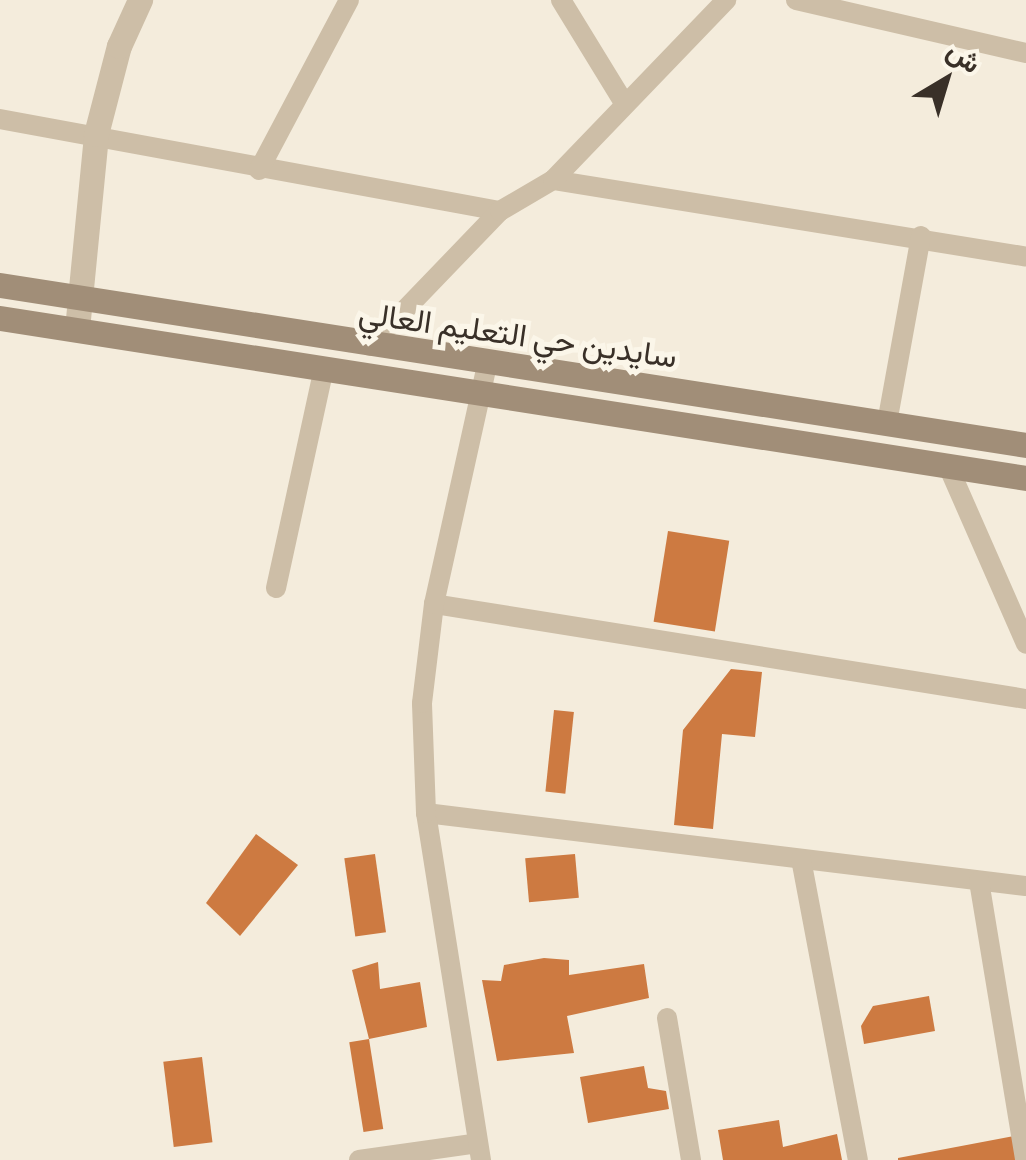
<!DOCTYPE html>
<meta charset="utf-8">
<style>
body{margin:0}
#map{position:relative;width:1026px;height:1160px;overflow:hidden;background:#f4ecdc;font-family:Ubuntu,Vazirmatn,sans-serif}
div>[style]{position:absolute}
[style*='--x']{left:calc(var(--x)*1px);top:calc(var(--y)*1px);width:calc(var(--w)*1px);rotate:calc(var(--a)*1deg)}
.building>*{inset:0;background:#cd7a41;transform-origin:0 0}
.minor>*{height:20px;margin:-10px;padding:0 10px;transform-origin:10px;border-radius:10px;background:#cdbea7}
.tertiary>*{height:25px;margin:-12.5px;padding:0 12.5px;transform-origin:12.5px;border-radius:12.5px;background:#cdbea7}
.secondary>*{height:25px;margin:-12.5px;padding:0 12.5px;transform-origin:12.5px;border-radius:12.5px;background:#a18e78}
span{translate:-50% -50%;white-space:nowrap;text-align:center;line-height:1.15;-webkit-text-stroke:10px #fbf6e9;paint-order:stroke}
.street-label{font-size:32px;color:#393028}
.north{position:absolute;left:896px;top:30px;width:100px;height:100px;-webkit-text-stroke:8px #fbf6e9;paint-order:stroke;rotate:38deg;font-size:28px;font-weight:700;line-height:40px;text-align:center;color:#393028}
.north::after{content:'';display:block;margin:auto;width:35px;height:45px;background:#393028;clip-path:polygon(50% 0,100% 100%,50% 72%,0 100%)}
</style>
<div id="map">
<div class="building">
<i style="left:668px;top:531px;width:62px;height:92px;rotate:9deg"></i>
<i style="clip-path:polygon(731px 669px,762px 672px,755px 737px,722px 734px,713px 829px,674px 825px,683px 730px)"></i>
<i style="left:554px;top:710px;width:20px;height:82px;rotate:6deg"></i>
<i style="clip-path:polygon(256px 834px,298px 865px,240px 936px,206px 903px)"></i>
<i style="left:375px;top:854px;width:79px;height:31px;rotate:82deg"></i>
<i style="left:575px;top:854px;width:44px;height:50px;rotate:85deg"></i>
<i style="clip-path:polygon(544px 958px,569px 960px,569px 975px,644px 964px,649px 998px,567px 1016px,574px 1053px,497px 1061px,482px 980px,501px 981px,504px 965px)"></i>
<i style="clip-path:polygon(378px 962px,380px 989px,420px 982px,427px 1027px,369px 1039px,352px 970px)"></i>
<i style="clip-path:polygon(929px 996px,935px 1031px,864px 1044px,861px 1026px,873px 1006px)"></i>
<i style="left:369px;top:1039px;width:91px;height:20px;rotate:81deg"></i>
<i style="left:202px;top:1057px;width:86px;height:39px;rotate:83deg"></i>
<i style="clip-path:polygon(644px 1066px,648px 1088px,666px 1091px,669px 1109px,588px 1123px,580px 1077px)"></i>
<i style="clip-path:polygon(779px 1120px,783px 1147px,837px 1134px,842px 1160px,723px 1160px,718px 1130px)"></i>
<i style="clip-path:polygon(1019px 1135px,1023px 1160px,898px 1160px,898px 1158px)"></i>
</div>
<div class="minor">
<i style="--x:561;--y:0;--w:119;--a:58.5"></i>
<i style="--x:796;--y:0;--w:236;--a:13"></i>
<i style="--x:0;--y:119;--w:508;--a:10.43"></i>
<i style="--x:259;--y:170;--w:192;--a:-62.1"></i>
<i style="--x:553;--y:180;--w:479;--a:9.2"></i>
<i style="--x:370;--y:346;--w:187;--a:-46.1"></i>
<i style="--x:500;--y:211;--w:61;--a:-30.3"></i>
<i style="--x:553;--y:180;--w:250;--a:-46.1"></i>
<i style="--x:887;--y:423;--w:190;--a:-79.7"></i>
<i style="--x:948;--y:466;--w:194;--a:66.3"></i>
<i style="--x:276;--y:588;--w:226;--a:-77.7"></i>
<i style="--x:434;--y:604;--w:600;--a:9.12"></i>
<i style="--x:426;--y:813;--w:604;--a:6.94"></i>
<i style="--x:801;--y:859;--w:306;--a:79.3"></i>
<i style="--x:979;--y:881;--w:283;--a:80.6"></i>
<i style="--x:667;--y:1018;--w:144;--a:80.4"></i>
<i style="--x:359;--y:1160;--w:120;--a:-8.1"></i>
<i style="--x:481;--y:1160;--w:351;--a:-99"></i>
<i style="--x:426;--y:813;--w:110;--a:-92.1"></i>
<i style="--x:422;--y:703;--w:100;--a:-83.1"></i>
<i style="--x:434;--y:604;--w:250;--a:-77.5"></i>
</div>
<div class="tertiary">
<i style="--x:77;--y:329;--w:196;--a:-84.4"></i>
<i style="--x:96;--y:134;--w:91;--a:-75.4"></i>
<i style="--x:119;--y:46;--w:51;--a:-65.5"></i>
</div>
<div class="secondary">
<i style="--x:0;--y:285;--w:1038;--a:8.86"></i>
<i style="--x:0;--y:318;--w:1038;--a:8.86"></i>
</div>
<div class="street-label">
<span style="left:518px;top:334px;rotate:8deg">سايدين حي التعليم العالي</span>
</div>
<div class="north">ش</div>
</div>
